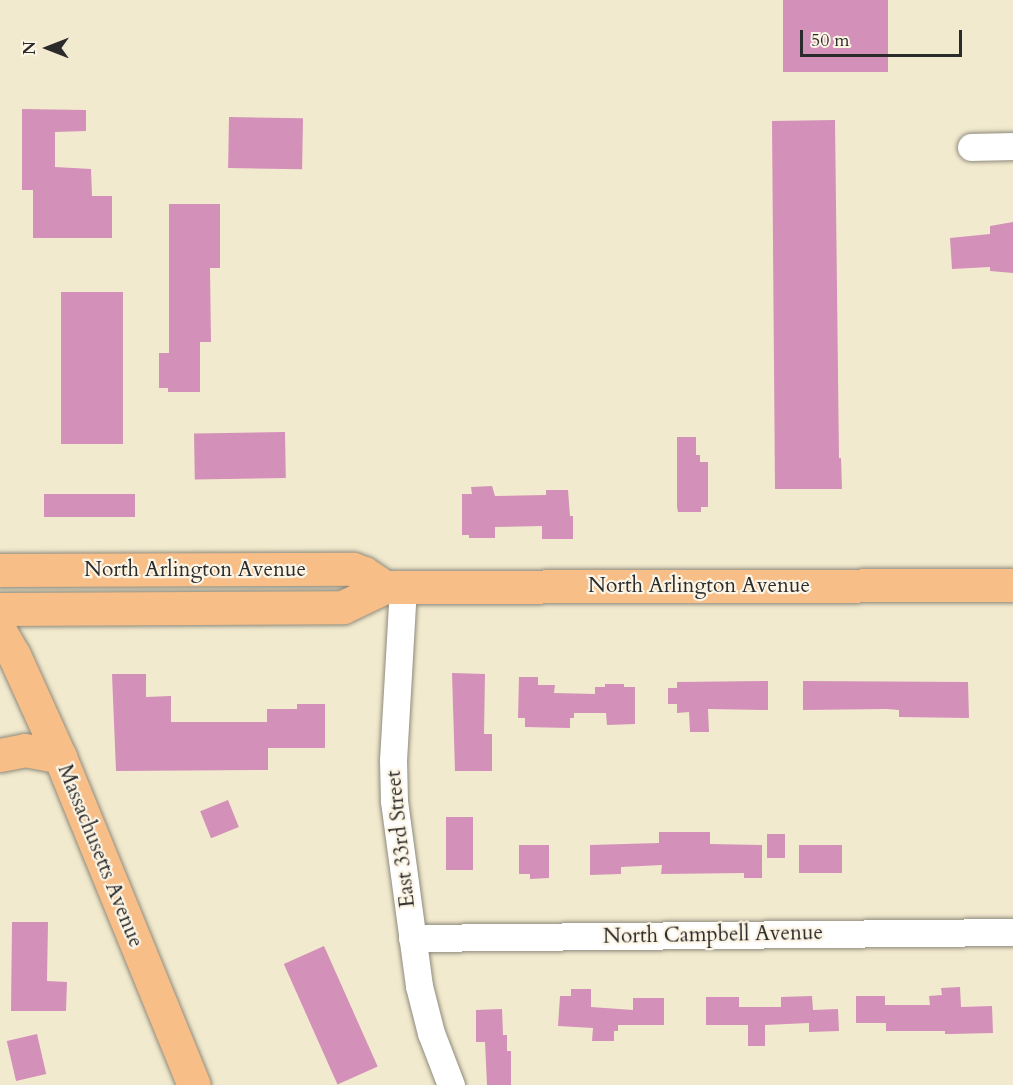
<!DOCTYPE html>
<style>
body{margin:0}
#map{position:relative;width:1013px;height:1085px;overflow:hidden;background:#f2eace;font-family:Cardo,serif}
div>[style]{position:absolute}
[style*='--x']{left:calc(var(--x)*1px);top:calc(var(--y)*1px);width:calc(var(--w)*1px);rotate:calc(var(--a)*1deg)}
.building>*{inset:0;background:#d390b8;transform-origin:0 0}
.roads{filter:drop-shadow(0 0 2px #8e8a7c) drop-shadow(0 0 2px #8e8a7c)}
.minor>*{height:27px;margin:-13.5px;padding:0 13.5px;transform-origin:13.5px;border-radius:13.5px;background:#fff}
.major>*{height:33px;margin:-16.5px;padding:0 16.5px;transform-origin:16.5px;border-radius:16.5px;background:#f7be88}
span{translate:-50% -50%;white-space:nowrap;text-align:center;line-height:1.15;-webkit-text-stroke:4.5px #fcf5e5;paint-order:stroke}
.street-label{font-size:21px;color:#2b2b2b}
.north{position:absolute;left:18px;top:18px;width:60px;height:60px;-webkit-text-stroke:4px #fcf5e5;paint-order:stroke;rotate:270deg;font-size:16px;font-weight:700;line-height:24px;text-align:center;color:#2b2b2b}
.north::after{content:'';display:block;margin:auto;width:21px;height:27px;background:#2b2b2b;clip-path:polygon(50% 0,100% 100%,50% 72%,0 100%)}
.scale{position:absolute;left:800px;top:30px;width:162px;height:27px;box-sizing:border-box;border:3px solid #2b2b2b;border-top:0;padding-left:8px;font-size:18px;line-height:21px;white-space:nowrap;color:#2b2b2b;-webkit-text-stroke:4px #fcf5e5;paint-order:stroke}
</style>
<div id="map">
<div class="building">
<i style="left:783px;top:0;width:105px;height:72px"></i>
<i style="clip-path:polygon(22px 109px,86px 110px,86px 131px,55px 132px,55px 167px,91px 169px,92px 196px,112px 196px,112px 238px,33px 238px,33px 190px,22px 190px)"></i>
<i style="left:229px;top:117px;width:74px;height:51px;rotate:1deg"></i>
<i style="clip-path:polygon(835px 120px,839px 458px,841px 458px,842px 489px,775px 489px,772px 121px)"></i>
<i style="clip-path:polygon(169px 204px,220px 204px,220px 268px,210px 268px,211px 342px,200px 342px,200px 392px,168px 392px,168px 388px,159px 388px,159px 353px,169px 353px)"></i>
<i style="clip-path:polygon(1013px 222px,1013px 273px,990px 271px,990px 267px,952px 269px,950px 238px,990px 234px,990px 226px)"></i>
<i style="left:61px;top:292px;width:62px;height:152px"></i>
<i style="left:285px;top:432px;width:46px;height:91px;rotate:89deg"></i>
<i style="clip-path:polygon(677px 437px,696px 437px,696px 455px,700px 455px,700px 462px,708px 462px,708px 507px,701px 507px,701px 512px,678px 512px,677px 507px)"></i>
<i style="clip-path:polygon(492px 486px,495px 496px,546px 495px,546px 490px,568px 490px,570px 516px,573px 516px,573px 539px,542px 539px,542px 526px,495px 527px,495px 538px,469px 538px,469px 535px,462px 535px,462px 494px,472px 494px,471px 487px)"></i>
<i style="left:44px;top:494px;width:91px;height:23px"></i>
<i style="clip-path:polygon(452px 673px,485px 674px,484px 734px,492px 734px,492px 771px,455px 771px)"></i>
<i style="clip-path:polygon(112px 674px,146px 674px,146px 697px,171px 696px,171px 722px,267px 722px,267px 709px,297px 709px,297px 704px,325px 704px,325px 748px,268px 748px,268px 770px,116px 771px)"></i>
<i style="clip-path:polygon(519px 677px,538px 677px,538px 685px,555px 685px,554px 693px,595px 694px,595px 687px,605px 687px,605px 684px,624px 684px,624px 687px,635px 687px,635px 724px,607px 725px,606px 713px,574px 713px,574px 718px,570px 718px,570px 728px,525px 727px,525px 718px,518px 718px)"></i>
<i style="clip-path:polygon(768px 681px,768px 710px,708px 709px,709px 732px,690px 732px,689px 712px,677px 713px,677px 704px,668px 704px,668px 688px,677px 688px,677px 682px)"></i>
<i style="clip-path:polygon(803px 681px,968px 682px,969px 718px,899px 717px,899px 710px,887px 709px,803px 710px)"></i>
<i style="left:228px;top:800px;width:29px;height:30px;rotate:68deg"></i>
<i style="left:446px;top:817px;width:27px;height:53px"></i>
<i style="clip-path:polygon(659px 832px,710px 832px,710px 844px,762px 845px,762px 878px,744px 878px,744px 873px,661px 874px,662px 865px,621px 867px,621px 874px,590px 875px,590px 845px,659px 843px)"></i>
<i style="left:767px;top:834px;width:18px;height:24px"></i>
<i style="clip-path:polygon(519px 845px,549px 845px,549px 878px,530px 879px,530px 874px,519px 874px)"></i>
<i style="left:799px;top:845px;width:43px;height:28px"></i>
<i style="clip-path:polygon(12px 922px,48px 922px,47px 981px,67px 982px,66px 1011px,11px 1011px)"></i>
<i style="left:324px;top:946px;width:132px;height:44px;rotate:66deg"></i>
<i style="clip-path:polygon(960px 987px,961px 1007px,992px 1006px,993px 1033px,951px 1034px,945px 1034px,945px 1031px,886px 1031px,886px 1023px,856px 1023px,856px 996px,885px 996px,885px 1005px,930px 1005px,929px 996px,942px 995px,941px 988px)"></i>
<i style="clip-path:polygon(571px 989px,591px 989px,591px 1007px,633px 1010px,633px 998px,664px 998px,664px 1025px,618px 1025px,618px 1031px,614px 1031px,614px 1041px,592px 1041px,593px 1028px,558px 1026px,560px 996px,571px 996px)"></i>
<i style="clip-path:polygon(812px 996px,813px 1010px,838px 1009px,839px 1031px,809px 1032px,809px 1023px,765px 1025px,765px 1046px,748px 1046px,748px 1025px,706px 1025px,706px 997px,739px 997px,739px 1007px,781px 1007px,781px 997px)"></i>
<i style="clip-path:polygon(502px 1009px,503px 1035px,507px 1035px,507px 1051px,511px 1051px,511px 1085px,487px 1085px,485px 1042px,476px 1042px,476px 1010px)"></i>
<i style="left:37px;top:1034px;width:41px;height:31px;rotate:77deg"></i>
</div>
<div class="roads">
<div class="minor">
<i style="--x:971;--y:147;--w:42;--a:-1.4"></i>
<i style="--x:403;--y:587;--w:173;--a:93.3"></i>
<i style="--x:393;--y:760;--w:41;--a:88.6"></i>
<i style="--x:394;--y:801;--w:187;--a:82.3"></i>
<i style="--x:419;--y:986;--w:49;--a:75.7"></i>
<i style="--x:431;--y:1033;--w:56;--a:69"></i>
<i style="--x:412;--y:938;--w:601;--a:-0.57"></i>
</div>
<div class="major">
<i style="--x:0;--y:570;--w:353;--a:-0.2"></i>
<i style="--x:353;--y:569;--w:12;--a:20"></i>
<i style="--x:364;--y:573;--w:25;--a:34"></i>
<i style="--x:0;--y:609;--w:343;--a:-0.3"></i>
<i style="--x:343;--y:607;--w:47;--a:-25.5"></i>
<i style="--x:385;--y:587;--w:628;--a:-0.18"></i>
<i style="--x:0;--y:631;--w:28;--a:60"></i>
<i style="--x:14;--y:655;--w:112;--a:65.7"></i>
<i style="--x:60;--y:757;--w:354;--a:67.8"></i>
<i style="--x:0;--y:755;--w:25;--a:-11"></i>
<i style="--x:25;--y:750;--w:36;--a:11"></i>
</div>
</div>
<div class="street-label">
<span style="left:195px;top:570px">North Arlington Avenue</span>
<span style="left:699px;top:586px">North Arlington Avenue</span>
<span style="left:401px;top:839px;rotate:-96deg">East 33rd Street</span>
<span style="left:100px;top:856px;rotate:68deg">Massachusetts Avenue</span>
<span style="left:713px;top:935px;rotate:-1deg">North Campbell Avenue</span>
</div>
<div class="north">N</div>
<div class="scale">50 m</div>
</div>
